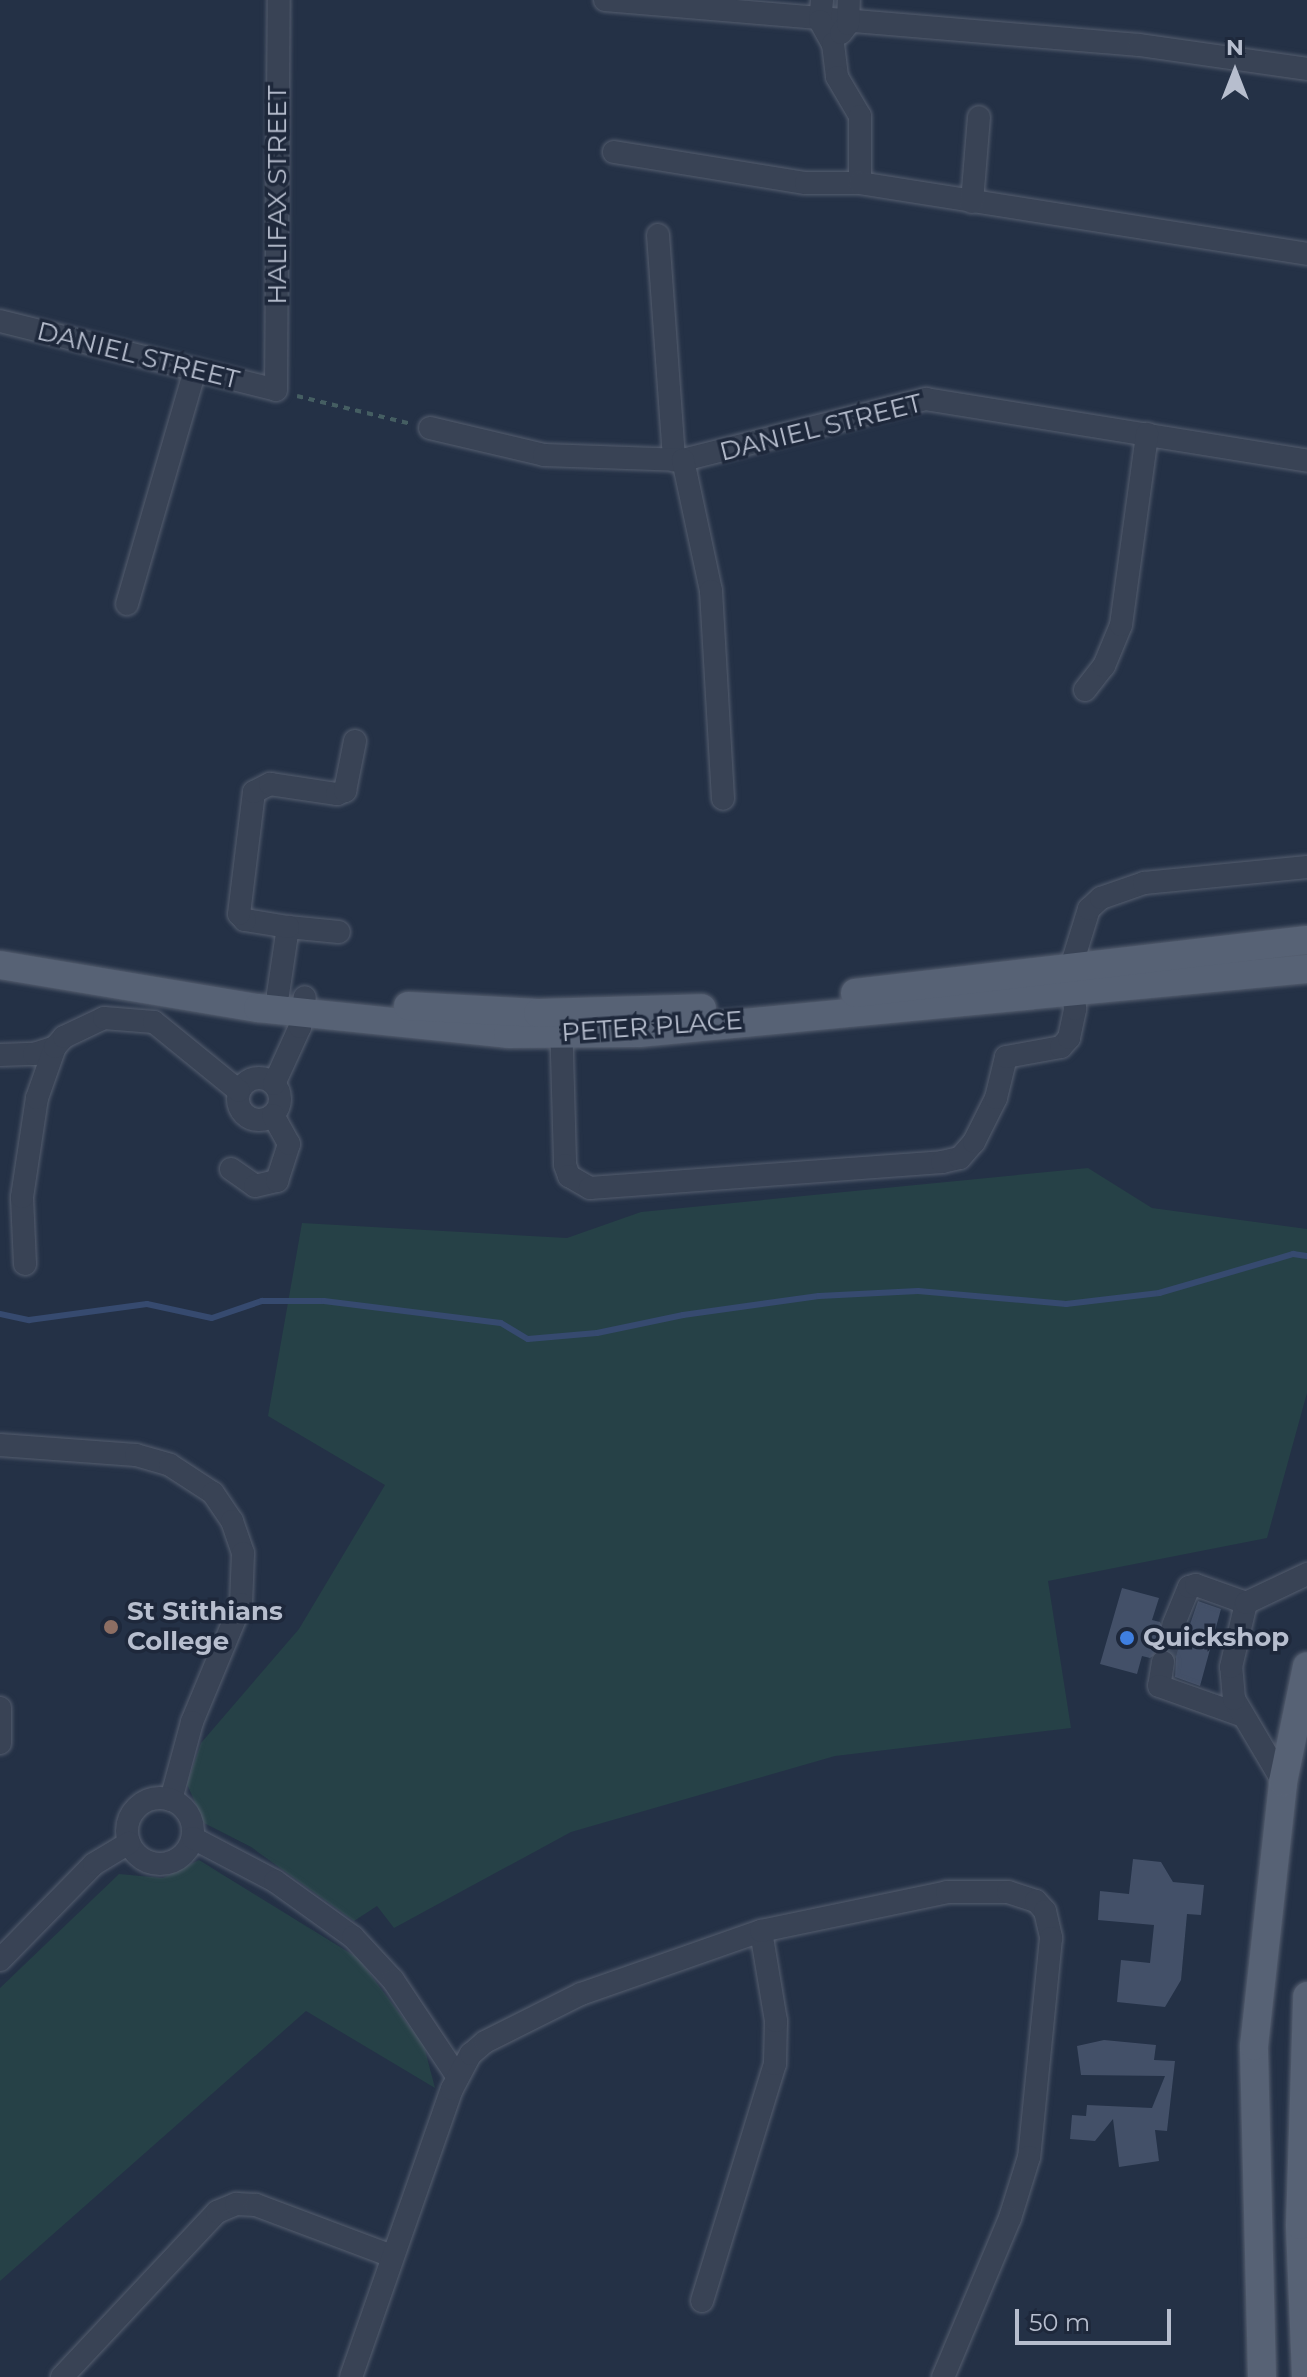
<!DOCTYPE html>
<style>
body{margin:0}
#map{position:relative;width:1307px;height:2377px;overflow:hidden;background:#243146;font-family:Montserrat,sans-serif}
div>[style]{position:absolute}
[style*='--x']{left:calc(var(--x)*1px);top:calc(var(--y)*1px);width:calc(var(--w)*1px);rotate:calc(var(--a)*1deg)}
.green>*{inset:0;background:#264147}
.stream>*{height:6px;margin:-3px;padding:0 3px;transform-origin:3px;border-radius:3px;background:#364a6f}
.building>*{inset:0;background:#435068}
.minor-tunnel>*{height:22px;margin-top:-11px;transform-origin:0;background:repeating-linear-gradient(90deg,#3a465a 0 22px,transparent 0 33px)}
.path>*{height:4px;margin-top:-2px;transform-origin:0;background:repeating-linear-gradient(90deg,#455e62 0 6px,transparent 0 12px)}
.roads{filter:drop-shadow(0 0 2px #555e6f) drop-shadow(0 0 2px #555e6f)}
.minor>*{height:22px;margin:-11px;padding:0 11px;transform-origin:11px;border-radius:11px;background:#394355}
.minor>.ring{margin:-11px;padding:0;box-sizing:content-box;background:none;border:22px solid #394355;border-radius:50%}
.major>*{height:28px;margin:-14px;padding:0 14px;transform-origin:14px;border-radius:14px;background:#576275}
.dots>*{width:22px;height:22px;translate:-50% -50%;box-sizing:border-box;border:4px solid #1e283b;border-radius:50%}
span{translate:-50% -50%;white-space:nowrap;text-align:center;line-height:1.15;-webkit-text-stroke:7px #1e283b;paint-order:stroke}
.street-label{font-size:26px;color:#b7bece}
.poi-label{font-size:26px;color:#b7bece;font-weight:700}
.left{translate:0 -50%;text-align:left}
.north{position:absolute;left:1195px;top:32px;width:80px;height:80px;-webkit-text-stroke:6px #1e283b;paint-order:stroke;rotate:0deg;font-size:22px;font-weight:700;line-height:32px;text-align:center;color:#b7bece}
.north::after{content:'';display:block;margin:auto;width:28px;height:36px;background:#b7bece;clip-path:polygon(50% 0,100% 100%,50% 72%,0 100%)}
.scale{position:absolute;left:1015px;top:2309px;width:156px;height:36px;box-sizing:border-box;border:4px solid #b7bece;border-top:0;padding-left:10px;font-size:24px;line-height:28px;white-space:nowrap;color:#b7bece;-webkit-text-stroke:6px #1e283b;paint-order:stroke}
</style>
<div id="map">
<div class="green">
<i style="clip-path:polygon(1088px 1168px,1152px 1208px,1307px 1229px,1307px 1393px,1267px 1538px,1048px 1581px,1071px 1728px,835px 1756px,571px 1832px,394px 1928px,377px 1906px,354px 1921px,251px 1847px,204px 1823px,187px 1784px,201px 1743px,299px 1629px,385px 1485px,268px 1416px,302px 1223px,567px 1238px,641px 1212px)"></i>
<i style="clip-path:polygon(199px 1860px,358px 1958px,424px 2046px,435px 2088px,306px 2011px,0 2281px,0 1988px,119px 1874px,163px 1878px)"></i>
</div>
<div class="stream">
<i style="--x:0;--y:1314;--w:30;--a:12"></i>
<i style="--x:29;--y:1320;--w:119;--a:-7.7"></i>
<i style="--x:147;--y:1304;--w:66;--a:12.2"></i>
<i style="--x:212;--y:1318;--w:53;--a:-18.8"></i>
<i style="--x:262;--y:1301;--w:62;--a:0"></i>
<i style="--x:324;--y:1301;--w:178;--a:7.1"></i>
<i style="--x:501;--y:1323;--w:31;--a:31"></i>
<i style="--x:528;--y:1339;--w:69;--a:-5"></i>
<i style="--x:597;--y:1333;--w:88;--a:-11.8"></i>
<i style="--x:683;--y:1315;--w:137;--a:-8"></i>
<i style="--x:819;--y:1296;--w:99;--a:-2.9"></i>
<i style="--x:918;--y:1291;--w:149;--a:5"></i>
<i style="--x:1066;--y:1304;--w:94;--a:-6.7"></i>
<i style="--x:1159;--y:1293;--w:140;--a:-16.2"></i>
<i style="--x:1293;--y:1254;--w:14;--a:8"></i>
</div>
<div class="building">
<i style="clip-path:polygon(1122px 1588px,1159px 1598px,1152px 1620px,1160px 1622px,1168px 1639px,1188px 1630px,1198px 1601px,1221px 1609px,1200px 1686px,1175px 1677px,1176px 1658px,1166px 1648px,1150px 1658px,1142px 1656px,1137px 1674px,1100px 1664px)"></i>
<i style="clip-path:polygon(1133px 1859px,1161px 1862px,1173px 1882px,1204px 1885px,1201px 1915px,1187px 1914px,1181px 1980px,1165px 2007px,1117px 2002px,1121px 1960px,1150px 1963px,1154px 1925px,1098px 1920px,1100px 1891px,1129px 1894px)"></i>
<i style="clip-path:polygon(1104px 2040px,1156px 2045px,1154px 2060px,1175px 2061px,1167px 2131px,1155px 2130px,1159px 2161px,1119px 2167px,1113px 2119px,1095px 2141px,1070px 2139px,1072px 2115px,1086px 2116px,1087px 2105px,1152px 2108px,1165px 2076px,1081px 2075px,1077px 2046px)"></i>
</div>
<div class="minor-tunnel">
<i style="--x:1163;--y:1662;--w:37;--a:-74"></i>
</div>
<div class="path">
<i style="--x:297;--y:396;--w:118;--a:13.7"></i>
</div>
<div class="roads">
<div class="minor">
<i style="--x:605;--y:0;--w:536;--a:4.82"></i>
<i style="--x:1139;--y:45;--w:170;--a:8.1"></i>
<i style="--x:822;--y:0;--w:21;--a:95"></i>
<i style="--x:820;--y:21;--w:26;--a:61"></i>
<i style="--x:833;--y:44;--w:33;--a:83"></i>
<i style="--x:837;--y:77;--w:45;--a:59.5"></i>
<i style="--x:860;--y:116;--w:67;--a:90"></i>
<i style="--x:841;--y:33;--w:11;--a:-52"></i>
<i style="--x:848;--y:24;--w:24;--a:-88"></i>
<i style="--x:614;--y:152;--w:194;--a:9.2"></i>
<i style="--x:806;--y:183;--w:54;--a:0"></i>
<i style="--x:860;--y:183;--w:453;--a:9"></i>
<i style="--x:972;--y:202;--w:85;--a:-85.3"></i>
<i style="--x:658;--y:235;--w:226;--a:85.9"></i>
<i style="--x:0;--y:321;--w:284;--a:14"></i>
<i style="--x:276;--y:390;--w:390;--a:-89.6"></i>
<i style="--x:430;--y:428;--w:117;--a:13.3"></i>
<i style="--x:544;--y:455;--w:139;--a:2.1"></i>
<i style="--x:683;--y:460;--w:251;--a:-14.1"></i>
<i style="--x:926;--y:399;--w:386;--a:9.2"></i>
<i style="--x:683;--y:460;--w:134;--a:77.9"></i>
<i style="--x:711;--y:591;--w:208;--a:86.7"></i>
<i style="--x:127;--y:604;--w:244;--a:-73.8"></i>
<i style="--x:1085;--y:690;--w:31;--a:-52"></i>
<i style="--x:1104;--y:666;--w:44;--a:-67.5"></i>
<i style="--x:1121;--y:625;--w:193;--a:-82.2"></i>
<i style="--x:288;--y:927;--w:51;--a:5.6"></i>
<i style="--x:278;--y:994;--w:68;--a:-81.5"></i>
<i style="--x:288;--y:927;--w:44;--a:-170.8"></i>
<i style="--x:245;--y:920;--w:8;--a:-135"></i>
<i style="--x:239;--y:914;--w:123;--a:-83"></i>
<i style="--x:254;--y:792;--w:18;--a:-27"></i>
<i style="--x:270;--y:784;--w:68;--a:8.5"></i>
<i style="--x:337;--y:794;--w:9;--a:-21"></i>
<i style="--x:345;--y:791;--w:51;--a:-78.7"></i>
<i style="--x:561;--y:1018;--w:147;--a:88.4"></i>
<i style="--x:565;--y:1165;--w:12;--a:70"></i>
<i style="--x:569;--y:1176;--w:24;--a:30"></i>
<i style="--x:590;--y:1188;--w:353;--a:-4.2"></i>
<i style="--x:942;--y:1162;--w:18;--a:-13"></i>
<i style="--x:960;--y:1158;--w:21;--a:-49"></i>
<i style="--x:974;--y:1142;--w:49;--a:-63.4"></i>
<i style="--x:996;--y:1098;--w:42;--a:-76.3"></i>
<i style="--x:1006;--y:1057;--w:56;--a:-10.3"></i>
<i style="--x:1061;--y:1047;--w:12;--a:-48"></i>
<i style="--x:1069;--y:1038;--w:30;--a:-78"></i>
<i style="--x:1075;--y:1009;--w:42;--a:-95.4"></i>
<i style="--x:1071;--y:967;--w:61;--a:-72.8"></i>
<i style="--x:1089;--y:909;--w:16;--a:-43"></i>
<i style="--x:1101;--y:898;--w:46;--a:-19.2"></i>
<i style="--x:1144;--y:883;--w:164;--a:-5.6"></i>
<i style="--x:0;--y:1055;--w:34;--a:-2"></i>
<i style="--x:34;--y:1054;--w:22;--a:-18"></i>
<i class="ring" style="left:238px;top:1078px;width:20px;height:20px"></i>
<i style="--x:274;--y:1084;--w:63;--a:-65.5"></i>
<i style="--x:300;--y:1027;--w:30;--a:-81"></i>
<i style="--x:231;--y:1169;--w:29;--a:35"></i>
<i style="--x:255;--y:1186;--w:23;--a:-13"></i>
<i style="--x:277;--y:1181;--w:39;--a:-72"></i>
<i style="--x:289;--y:1144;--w:33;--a:-119"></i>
<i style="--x:25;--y:1264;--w:67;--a:-92.6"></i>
<i style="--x:22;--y:1197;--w:100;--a:-81.4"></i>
<i style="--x:37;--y:1098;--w:54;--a:-70.6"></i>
<i style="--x:55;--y:1047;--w:13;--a:-48"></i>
<i style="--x:64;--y:1037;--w:44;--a:-25.4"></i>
<i style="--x:104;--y:1018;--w:50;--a:4.6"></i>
<i style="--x:154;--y:1022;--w:109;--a:39.1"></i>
<i style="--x:0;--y:1445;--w:136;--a:4.2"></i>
<i style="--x:136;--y:1455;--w:35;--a:16"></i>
<i style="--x:170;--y:1465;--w:51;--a:33.1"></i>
<i style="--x:213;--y:1493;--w:34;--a:56"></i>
<i style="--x:232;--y:1521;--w:34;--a:71"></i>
<i style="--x:243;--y:1553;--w:51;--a:92.2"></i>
<i style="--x:241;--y:1604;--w:128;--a:112.6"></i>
<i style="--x:192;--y:1722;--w:81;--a:105.1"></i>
<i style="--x:1173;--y:1626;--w:42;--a:-67.7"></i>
<i style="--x:1189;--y:1587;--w:7;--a:-16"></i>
<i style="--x:1196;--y:1585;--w:53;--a:19.8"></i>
<i style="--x:1163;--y:1662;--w:24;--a:99"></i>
<i style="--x:1159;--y:1686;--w:87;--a:19.5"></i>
<i style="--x:0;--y:1708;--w:35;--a:90"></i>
<i style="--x:1283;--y:1782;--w:96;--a:-120.6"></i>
<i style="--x:1234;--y:1699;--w:32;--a:-95"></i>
<i style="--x:1231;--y:1667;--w:66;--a:-76.8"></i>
<i style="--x:1246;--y:1603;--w:68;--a:-25.4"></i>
<i class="ring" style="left:127px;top:1798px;width:44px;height:44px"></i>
<i style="--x:193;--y:1838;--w:93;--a:27.7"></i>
<i style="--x:275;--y:1881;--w:96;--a:35.7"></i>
<i style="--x:353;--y:1937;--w:59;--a:47.1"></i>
<i style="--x:393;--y:1980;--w:115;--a:56.3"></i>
<i style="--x:0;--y:1960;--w:134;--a:-45.6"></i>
<i style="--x:94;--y:1864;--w:41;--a:-31"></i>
<i style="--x:702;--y:2301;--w:248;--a:-72.9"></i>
<i style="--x:775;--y:2064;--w:43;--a:-88.7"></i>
<i style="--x:776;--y:2021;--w:91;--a:-99.5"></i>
<i style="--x:62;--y:2377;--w:226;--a:-46.8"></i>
<i style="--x:217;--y:2212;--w:21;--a:-23"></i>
<i style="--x:236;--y:2204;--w:20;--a:3"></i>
<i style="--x:256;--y:2205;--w:145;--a:20.6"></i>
<i style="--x:351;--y:2377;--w:305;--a:-70.7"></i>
<i style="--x:452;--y:2089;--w:40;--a:-62"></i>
<i style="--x:471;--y:2054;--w:18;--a:-41"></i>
<i style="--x:485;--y:2042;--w:107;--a:-26.6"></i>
<i style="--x:581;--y:1994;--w:191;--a:-19.3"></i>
<i style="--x:761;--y:1931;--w:190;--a:-11.8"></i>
<i style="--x:947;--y:1892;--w:61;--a:0"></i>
<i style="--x:1008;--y:1892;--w:29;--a:18"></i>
<i style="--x:1036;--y:1901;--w:13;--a:48"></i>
<i style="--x:1045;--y:1911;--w:28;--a:77"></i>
<i style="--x:1051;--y:1938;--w:220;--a:95.7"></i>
<i style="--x:1029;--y:2157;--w:64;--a:107.3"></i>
<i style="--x:1010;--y:2218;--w:173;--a:112.8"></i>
</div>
<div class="major">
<i style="--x:0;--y:965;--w:262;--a:9.5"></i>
<i style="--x:258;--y:1008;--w:251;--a:5.9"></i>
<i style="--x:508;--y:1034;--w:131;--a:-0.4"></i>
<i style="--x:639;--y:1033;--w:671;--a:-5.47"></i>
<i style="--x:855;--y:993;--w:455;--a:-6.7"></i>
<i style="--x:408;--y:1006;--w:130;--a:3.1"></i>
<i style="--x:538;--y:1013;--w:164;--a:-1.7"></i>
<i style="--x:1262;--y:2377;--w:331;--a:-91.4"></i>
<i style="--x:1254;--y:2046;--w:266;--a:-83.7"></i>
<i style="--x:1283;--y:1782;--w:118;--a:-78.3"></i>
<i style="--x:1306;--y:2377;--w:152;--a:-92.3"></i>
<i style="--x:1300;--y:2225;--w:229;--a:-88.2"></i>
</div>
</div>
<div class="dots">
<i style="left:111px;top:1627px;background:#8d6e63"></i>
<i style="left:1127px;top:1638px;background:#3f7fe0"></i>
</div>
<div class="street-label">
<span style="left:278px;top:195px;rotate:-90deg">HALIFAX STREET</span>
<span style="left:138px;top:356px;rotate:14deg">DANIEL STREET</span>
<span style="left:821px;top:428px;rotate:-14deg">DANIEL STREET</span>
<span style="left:652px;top:1027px;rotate:-4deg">PETER PLACE</span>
</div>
<div class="poi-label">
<span class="left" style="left:127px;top:1627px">St Stithians<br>College</span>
<span class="left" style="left:1143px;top:1638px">Quickshop</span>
</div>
<div class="north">N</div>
<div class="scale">50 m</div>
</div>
